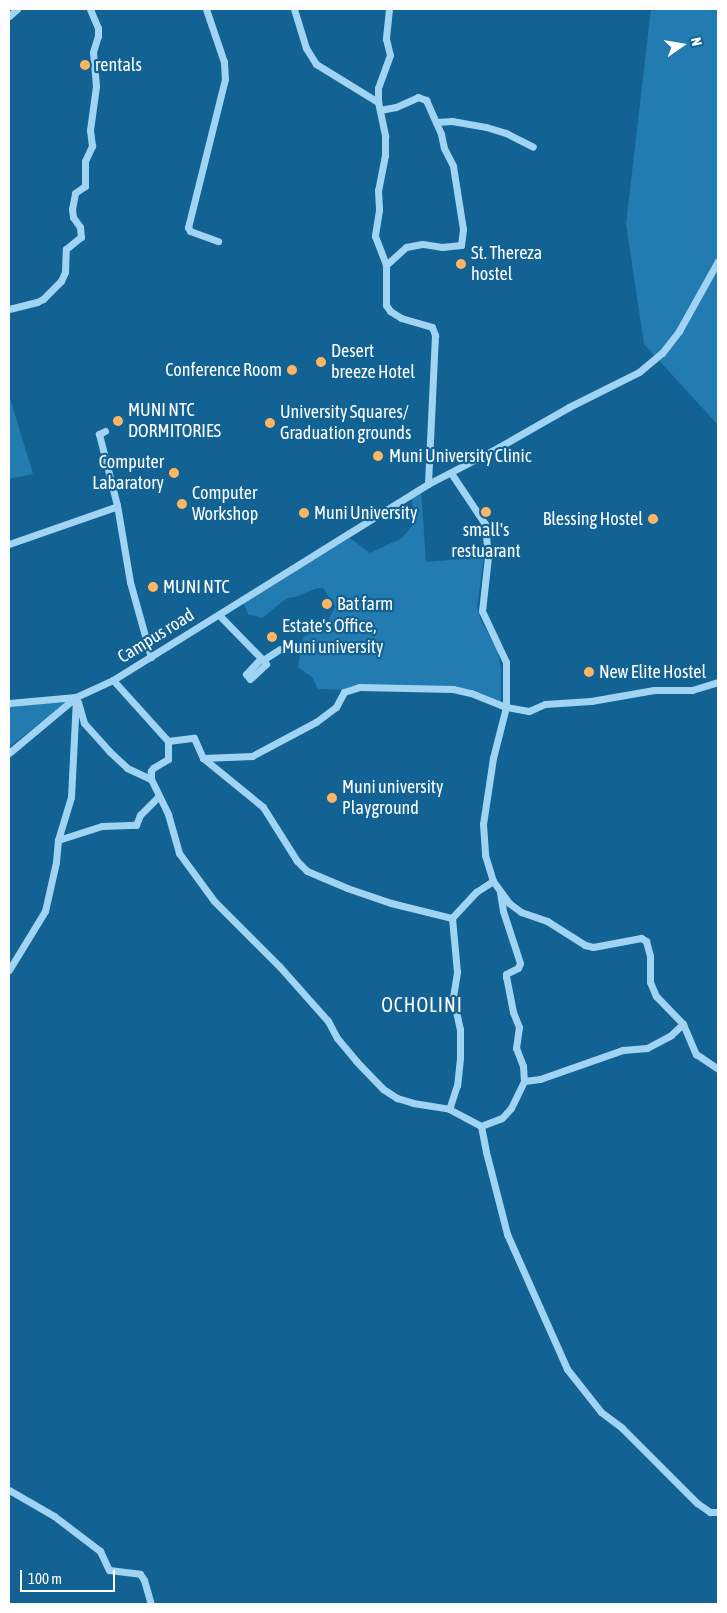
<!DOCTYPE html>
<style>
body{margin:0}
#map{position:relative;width:727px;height:1613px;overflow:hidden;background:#136294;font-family:"Asap Condensed",sans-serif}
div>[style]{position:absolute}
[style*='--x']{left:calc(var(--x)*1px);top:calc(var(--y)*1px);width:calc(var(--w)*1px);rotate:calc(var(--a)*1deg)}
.green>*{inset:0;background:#227cb1}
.minor>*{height:7px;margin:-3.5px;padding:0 3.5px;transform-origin:3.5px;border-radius:3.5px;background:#a1d4f2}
.dots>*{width:14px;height:14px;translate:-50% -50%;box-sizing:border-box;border:2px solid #136294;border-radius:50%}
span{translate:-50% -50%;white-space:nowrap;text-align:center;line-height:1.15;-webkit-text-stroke:4.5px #136294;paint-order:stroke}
.poi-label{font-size:18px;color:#fff}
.left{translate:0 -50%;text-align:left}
.right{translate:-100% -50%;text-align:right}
.street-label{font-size:18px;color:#fff}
.quarter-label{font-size:20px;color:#fff;letter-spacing:1px}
.frame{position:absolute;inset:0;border:10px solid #fff;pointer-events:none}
.north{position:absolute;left:657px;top:20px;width:50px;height:50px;-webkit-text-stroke:4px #136294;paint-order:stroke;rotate:77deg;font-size:14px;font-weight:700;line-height:20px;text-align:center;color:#fff}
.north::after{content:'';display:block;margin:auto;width:18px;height:22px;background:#fff;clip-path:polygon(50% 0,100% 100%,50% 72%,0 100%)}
.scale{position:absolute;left:20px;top:1570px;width:95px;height:22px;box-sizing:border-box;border:2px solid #fff;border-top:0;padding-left:6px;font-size:15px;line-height:18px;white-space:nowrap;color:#fff;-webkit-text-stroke:4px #136294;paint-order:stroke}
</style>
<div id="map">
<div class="green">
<i style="clip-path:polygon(651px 9px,718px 9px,718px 425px,644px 344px,626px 224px)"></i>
<i style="clip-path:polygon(9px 395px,33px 474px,9px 479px)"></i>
<i style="clip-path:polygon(421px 490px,426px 562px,484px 557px,477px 607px,480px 618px,497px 650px,501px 668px,501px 705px,474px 693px,318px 689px,312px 677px,298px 667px,303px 637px,325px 626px,335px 607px,323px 588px,317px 588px,296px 597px,287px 598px,262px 618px,248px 614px,243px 602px,350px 538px,370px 553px,402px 538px,413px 525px,412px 496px)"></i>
<i style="clip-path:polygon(72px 698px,9px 747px,9px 704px)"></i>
</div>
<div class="minor">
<i style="--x:206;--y:9;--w:56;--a:71.2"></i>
<i style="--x:224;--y:62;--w:17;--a:87"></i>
<i style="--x:225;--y:79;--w:153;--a:104"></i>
<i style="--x:188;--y:227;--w:4;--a:63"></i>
<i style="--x:190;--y:231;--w:30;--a:20"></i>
<i style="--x:294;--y:9;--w:41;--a:72.9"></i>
<i style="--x:306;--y:48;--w:19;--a:58"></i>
<i style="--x:316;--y:64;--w:73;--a:31.5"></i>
<i style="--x:389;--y:9;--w:30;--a:96"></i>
<i style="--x:386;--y:39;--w:16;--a:76"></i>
<i style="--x:390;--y:55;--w:35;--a:110"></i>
<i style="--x:378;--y:88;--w:14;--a:90"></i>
<i style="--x:378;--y:102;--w:35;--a:78"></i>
<i style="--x:385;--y:136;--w:19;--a:90"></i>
<i style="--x:385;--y:155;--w:36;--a:101"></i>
<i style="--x:378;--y:190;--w:20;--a:87"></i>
<i style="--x:379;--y:210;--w:26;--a:99"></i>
<i style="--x:375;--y:236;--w:31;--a:69"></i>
<i style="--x:386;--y:265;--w:40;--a:90"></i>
<i style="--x:386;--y:305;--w:7;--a:56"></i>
<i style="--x:390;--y:311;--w:13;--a:32"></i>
<i style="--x:401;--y:318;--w:32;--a:16"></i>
<i style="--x:432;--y:327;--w:9;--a:69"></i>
<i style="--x:435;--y:335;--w:149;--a:92.7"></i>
<i style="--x:9;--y:16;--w:11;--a:-41"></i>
<i style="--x:380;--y:110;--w:16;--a:-11"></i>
<i style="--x:396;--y:107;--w:24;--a:-24"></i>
<i style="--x:418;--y:97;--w:9;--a:21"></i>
<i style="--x:426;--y:100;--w:37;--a:66"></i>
<i style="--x:441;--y:134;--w:14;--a:78"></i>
<i style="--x:444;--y:148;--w:20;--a:63"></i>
<i style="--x:453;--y:166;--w:64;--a:81"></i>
<i style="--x:463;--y:229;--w:16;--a:97"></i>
<i style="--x:461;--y:245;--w:19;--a:174"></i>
<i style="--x:442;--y:247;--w:20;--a:-171"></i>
<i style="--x:422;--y:244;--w:16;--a:169"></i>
<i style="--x:406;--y:247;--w:27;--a:138"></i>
<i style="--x:436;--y:122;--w:16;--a:-4"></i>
<i style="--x:452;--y:121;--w:35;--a:10"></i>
<i style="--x:486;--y:127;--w:21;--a:17"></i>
<i style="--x:506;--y:133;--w:30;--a:27"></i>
<i style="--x:9;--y:309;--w:29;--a:-14"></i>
<i style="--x:37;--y:302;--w:7;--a:-27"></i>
<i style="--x:43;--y:299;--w:25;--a:-45"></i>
<i style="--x:61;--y:281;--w:10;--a:-66"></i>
<i style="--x:65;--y:272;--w:23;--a:-88"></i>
<i style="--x:66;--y:249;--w:19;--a:-39"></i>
<i style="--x:81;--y:237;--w:10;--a:-96"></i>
<i style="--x:80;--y:227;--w:12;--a:-125"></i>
<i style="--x:73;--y:217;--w:8;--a:-97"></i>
<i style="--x:72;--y:209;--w:16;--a:-79"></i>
<i style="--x:75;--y:193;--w:12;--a:-35"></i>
<i style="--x:85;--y:186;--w:25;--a:-90"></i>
<i style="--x:85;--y:161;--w:17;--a:-65"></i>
<i style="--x:92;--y:146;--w:16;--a:-97"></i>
<i style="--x:90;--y:130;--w:44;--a:-82.2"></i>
<i style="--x:96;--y:86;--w:34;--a:-95"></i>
<i style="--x:93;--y:52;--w:17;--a:-73"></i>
<i style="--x:98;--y:36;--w:8;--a:-90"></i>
<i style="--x:98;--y:28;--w:21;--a:-113"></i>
<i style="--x:105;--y:431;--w:7;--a:153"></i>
<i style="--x:99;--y:434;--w:73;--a:75.8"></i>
<i style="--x:117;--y:505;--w:78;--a:80.4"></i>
<i style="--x:130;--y:582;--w:78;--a:74.4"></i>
<i style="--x:451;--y:473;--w:61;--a:56.3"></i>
<i style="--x:485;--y:524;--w:33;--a:85"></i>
<i style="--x:488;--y:557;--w:54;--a:96.3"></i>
<i style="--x:482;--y:611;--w:56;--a:64.8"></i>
<i style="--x:506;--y:662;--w:45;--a:90"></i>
<i style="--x:506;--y:707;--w:23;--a:10"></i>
<i style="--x:529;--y:711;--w:17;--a:-24"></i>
<i style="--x:545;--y:704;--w:46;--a:-3.7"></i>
<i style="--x:591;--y:701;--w:64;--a:-9.9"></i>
<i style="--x:654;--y:690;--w:38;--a:0"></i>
<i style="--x:692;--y:690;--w:27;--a:-17"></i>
<i style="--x:9;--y:544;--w:112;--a:-19.2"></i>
<i style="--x:219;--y:615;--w:60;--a:45.7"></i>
<i style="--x:261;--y:658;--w:22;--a:133"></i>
<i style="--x:246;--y:674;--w:6;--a:51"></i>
<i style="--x:250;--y:679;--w:22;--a:-43"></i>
<i style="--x:266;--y:664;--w:5;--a:-127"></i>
<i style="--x:263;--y:660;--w:20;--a:-33"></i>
<i style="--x:113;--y:680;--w:82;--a:48"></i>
<i style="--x:168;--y:741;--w:26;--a:-7"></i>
<i style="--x:194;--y:738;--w:22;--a:66"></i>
<i style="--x:203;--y:758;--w:77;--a:39.2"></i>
<i style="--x:263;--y:807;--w:64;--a:57.8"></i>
<i style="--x:297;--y:861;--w:14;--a:45"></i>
<i style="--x:307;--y:871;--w:43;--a:23"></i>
<i style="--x:347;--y:888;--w:46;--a:18.8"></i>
<i style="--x:391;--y:903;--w:63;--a:13.8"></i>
<i style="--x:78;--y:702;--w:22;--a:74"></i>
<i style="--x:84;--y:723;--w:38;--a:48"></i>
<i style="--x:109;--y:751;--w:25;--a:43"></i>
<i style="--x:127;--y:768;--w:26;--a:25"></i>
<i style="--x:9;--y:703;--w:67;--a:-5.1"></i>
<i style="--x:168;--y:741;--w:18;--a:90"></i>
<i style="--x:168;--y:759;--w:17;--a:149"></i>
<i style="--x:153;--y:768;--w:4;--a:124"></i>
<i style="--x:151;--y:771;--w:8;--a:90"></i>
<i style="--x:151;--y:779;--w:39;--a:64"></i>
<i style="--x:168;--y:814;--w:41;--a:74.2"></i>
<i style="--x:179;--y:853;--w:59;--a:53.9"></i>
<i style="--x:214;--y:901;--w:93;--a:45"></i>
<i style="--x:280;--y:967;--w:72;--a:48.4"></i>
<i style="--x:328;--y:1021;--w:19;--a:62"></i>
<i style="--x:337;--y:1038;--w:30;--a:50"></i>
<i style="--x:356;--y:1061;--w:39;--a:46"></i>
<i style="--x:383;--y:1089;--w:17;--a:33"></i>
<i style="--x:397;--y:1098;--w:17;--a:17"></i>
<i style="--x:413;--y:1103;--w:36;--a:9"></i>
<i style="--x:9;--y:753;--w:87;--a:-39.9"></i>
<i style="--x:76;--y:697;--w:41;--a:-24.7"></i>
<i style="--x:113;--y:680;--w:371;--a:-31.9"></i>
<i style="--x:428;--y:484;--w:80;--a:-27.5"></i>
<i style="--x:499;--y:447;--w:81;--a:-29.7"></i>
<i style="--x:569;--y:407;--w:78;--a:-26.6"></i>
<i style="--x:639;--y:372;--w:30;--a:-40"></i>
<i style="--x:662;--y:353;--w:28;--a:-52"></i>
<i style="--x:679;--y:331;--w:80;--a:-60.9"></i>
<i style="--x:203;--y:758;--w:49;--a:-2.3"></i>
<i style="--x:252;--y:756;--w:72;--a:-28"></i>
<i style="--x:316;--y:722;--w:25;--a:-37"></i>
<i style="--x:336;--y:707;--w:17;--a:-62"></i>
<i style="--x:344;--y:692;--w:16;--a:-18"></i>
<i style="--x:359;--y:687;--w:94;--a:1.2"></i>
<i style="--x:453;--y:689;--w:18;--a:13"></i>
<i style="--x:471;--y:693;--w:38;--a:22"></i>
<i style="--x:506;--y:707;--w:53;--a:104.3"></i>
<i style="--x:493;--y:758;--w:67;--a:98.6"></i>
<i style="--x:483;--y:824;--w:31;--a:86"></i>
<i style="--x:485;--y:855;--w:27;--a:73"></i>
<i style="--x:493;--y:881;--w:27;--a:54"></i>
<i style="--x:509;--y:903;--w:15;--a:37"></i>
<i style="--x:521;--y:912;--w:28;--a:19"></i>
<i style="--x:547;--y:921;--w:45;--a:32.3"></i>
<i style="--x:585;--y:945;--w:8;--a:14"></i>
<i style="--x:593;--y:947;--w:49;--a:-10.6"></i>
<i style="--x:641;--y:938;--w:6;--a:31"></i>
<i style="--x:646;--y:941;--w:16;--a:75"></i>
<i style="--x:650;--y:956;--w:26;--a:90"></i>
<i style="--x:650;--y:982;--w:15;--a:67"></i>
<i style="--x:656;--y:996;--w:39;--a:46"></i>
<i style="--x:683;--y:1024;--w:33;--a:67"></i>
<i style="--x:696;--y:1054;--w:27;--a:34"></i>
<i style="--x:58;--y:840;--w:46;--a:-17.7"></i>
<i style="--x:102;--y:826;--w:34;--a:-2"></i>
<i style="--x:136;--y:825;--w:11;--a:-68"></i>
<i style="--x:140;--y:815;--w:25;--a:-45"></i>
<i style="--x:493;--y:881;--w:20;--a:147"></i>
<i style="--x:476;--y:892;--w:35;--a:133"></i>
<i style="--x:452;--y:918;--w:54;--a:84.7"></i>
<i style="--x:457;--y:972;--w:25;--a:99"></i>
<i style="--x:453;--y:997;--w:33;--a:78"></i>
<i style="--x:460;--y:1029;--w:29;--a:90"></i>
<i style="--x:460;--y:1058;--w:27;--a:96"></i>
<i style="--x:457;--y:1085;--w:25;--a:108"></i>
<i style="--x:449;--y:1109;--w:36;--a:28"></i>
<i style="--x:481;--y:1126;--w:26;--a:79"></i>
<i style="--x:486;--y:1152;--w:85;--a:75.6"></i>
<i style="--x:507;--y:1234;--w:148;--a:66"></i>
<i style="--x:567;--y:1369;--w:55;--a:51.7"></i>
<i style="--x:601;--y:1412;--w:26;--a:37"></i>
<i style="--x:622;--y:1428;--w:106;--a:45"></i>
<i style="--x:697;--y:1503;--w:16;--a:35"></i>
<i style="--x:710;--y:1512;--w:8;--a:0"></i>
<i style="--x:9;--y:970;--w:69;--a:-58.6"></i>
<i style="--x:45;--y:911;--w:50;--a:-77.3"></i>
<i style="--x:56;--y:862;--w:22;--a:-85"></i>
<i style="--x:58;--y:840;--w:45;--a:-73.2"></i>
<i style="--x:71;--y:797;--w:100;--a:-87.1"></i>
<i style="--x:524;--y:1081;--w:16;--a:-7"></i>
<i style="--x:540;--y:1079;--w:88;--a:-19.3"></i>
<i style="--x:623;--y:1050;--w:24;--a:-5"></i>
<i style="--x:647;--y:1048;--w:27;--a:-28"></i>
<i style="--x:671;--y:1035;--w:16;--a:-43"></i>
<i style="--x:481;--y:1126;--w:22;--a:-21"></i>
<i style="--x:502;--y:1118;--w:13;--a:-48"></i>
<i style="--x:511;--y:1108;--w:30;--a:-64"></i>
<i style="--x:524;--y:1081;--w:15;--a:-94"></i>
<i style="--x:523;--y:1066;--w:19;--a:-111"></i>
<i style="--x:516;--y:1048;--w:21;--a:-82"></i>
<i style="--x:519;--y:1027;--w:16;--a:-112"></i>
<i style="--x:513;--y:1012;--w:36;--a:-101"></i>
<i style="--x:506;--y:977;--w:3;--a:-90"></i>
<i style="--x:506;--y:974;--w:13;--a:-27"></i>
<i style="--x:518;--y:968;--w:5;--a:-68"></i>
<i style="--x:520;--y:963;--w:55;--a:-108.1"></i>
<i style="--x:503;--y:911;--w:19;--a:-99"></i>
<i style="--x:9;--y:1490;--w:52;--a:30"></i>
<i style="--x:54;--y:1516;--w:58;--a:37.3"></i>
<i style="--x:100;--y:1551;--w:21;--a:65"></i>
<i style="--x:109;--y:1570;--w:31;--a:7"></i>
<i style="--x:140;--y:1574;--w:7;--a:56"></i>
<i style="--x:144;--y:1580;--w:25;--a:74"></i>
</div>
<div class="dots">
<i style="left:85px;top:65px;background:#ffb663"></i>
<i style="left:461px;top:264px;background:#ffb663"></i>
<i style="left:321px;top:362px;background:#ffb663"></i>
<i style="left:292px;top:370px;background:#ffb663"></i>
<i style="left:118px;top:421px;background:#ffb663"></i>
<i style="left:270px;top:423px;background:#ffb663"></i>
<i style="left:378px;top:456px;background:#ffb663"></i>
<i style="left:174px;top:473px;background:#ffb663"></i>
<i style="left:182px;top:504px;background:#ffb663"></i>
<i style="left:486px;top:512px;background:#ffb663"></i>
<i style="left:304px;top:513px;background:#ffb663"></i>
<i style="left:653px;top:519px;background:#ffb663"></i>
<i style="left:153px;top:587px;background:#ffb663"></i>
<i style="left:327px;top:604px;background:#ffb663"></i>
<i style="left:272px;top:637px;background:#ffb663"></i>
<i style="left:589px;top:672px;background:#ffb663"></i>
<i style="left:332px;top:798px;background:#ffb663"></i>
</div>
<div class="poi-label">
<span class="left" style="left:95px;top:65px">rentals</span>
<span class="left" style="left:471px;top:264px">St. Thereza<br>hostel</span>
<span class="left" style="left:331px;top:362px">Desert<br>breeze Hotel</span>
<span class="right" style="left:282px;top:370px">Conference Room</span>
<span class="left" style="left:128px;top:421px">MUNI NTC<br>DORMITORIES</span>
<span class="left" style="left:280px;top:423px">University Squares/<br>Graduation grounds</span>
<span class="left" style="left:389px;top:456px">Muni University Clinic</span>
<span class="right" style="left:164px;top:473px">Computer<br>Labaratory</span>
<span class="left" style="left:192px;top:504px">Computer<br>Workshop</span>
<span class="left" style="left:314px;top:513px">Muni University</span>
<span class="right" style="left:643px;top:519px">Blessing Hostel</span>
<span style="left:486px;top:541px">small's<br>restuarant</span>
<span class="left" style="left:163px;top:587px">MUNI NTC</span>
<span class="left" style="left:337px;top:604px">Bat farm</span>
<span class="left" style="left:282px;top:637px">Estate's Office,<br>Muni university</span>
<span class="left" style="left:599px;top:672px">New Elite Hostel</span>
<span class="left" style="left:342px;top:798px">Muni university<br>Playground</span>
</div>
<div class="street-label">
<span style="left:156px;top:636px;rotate:-32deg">Campus road</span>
</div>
<div class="quarter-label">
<span style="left:422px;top:1004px">OCHOLINI</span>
</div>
<div class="frame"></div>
<div class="north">N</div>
<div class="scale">100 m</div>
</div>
